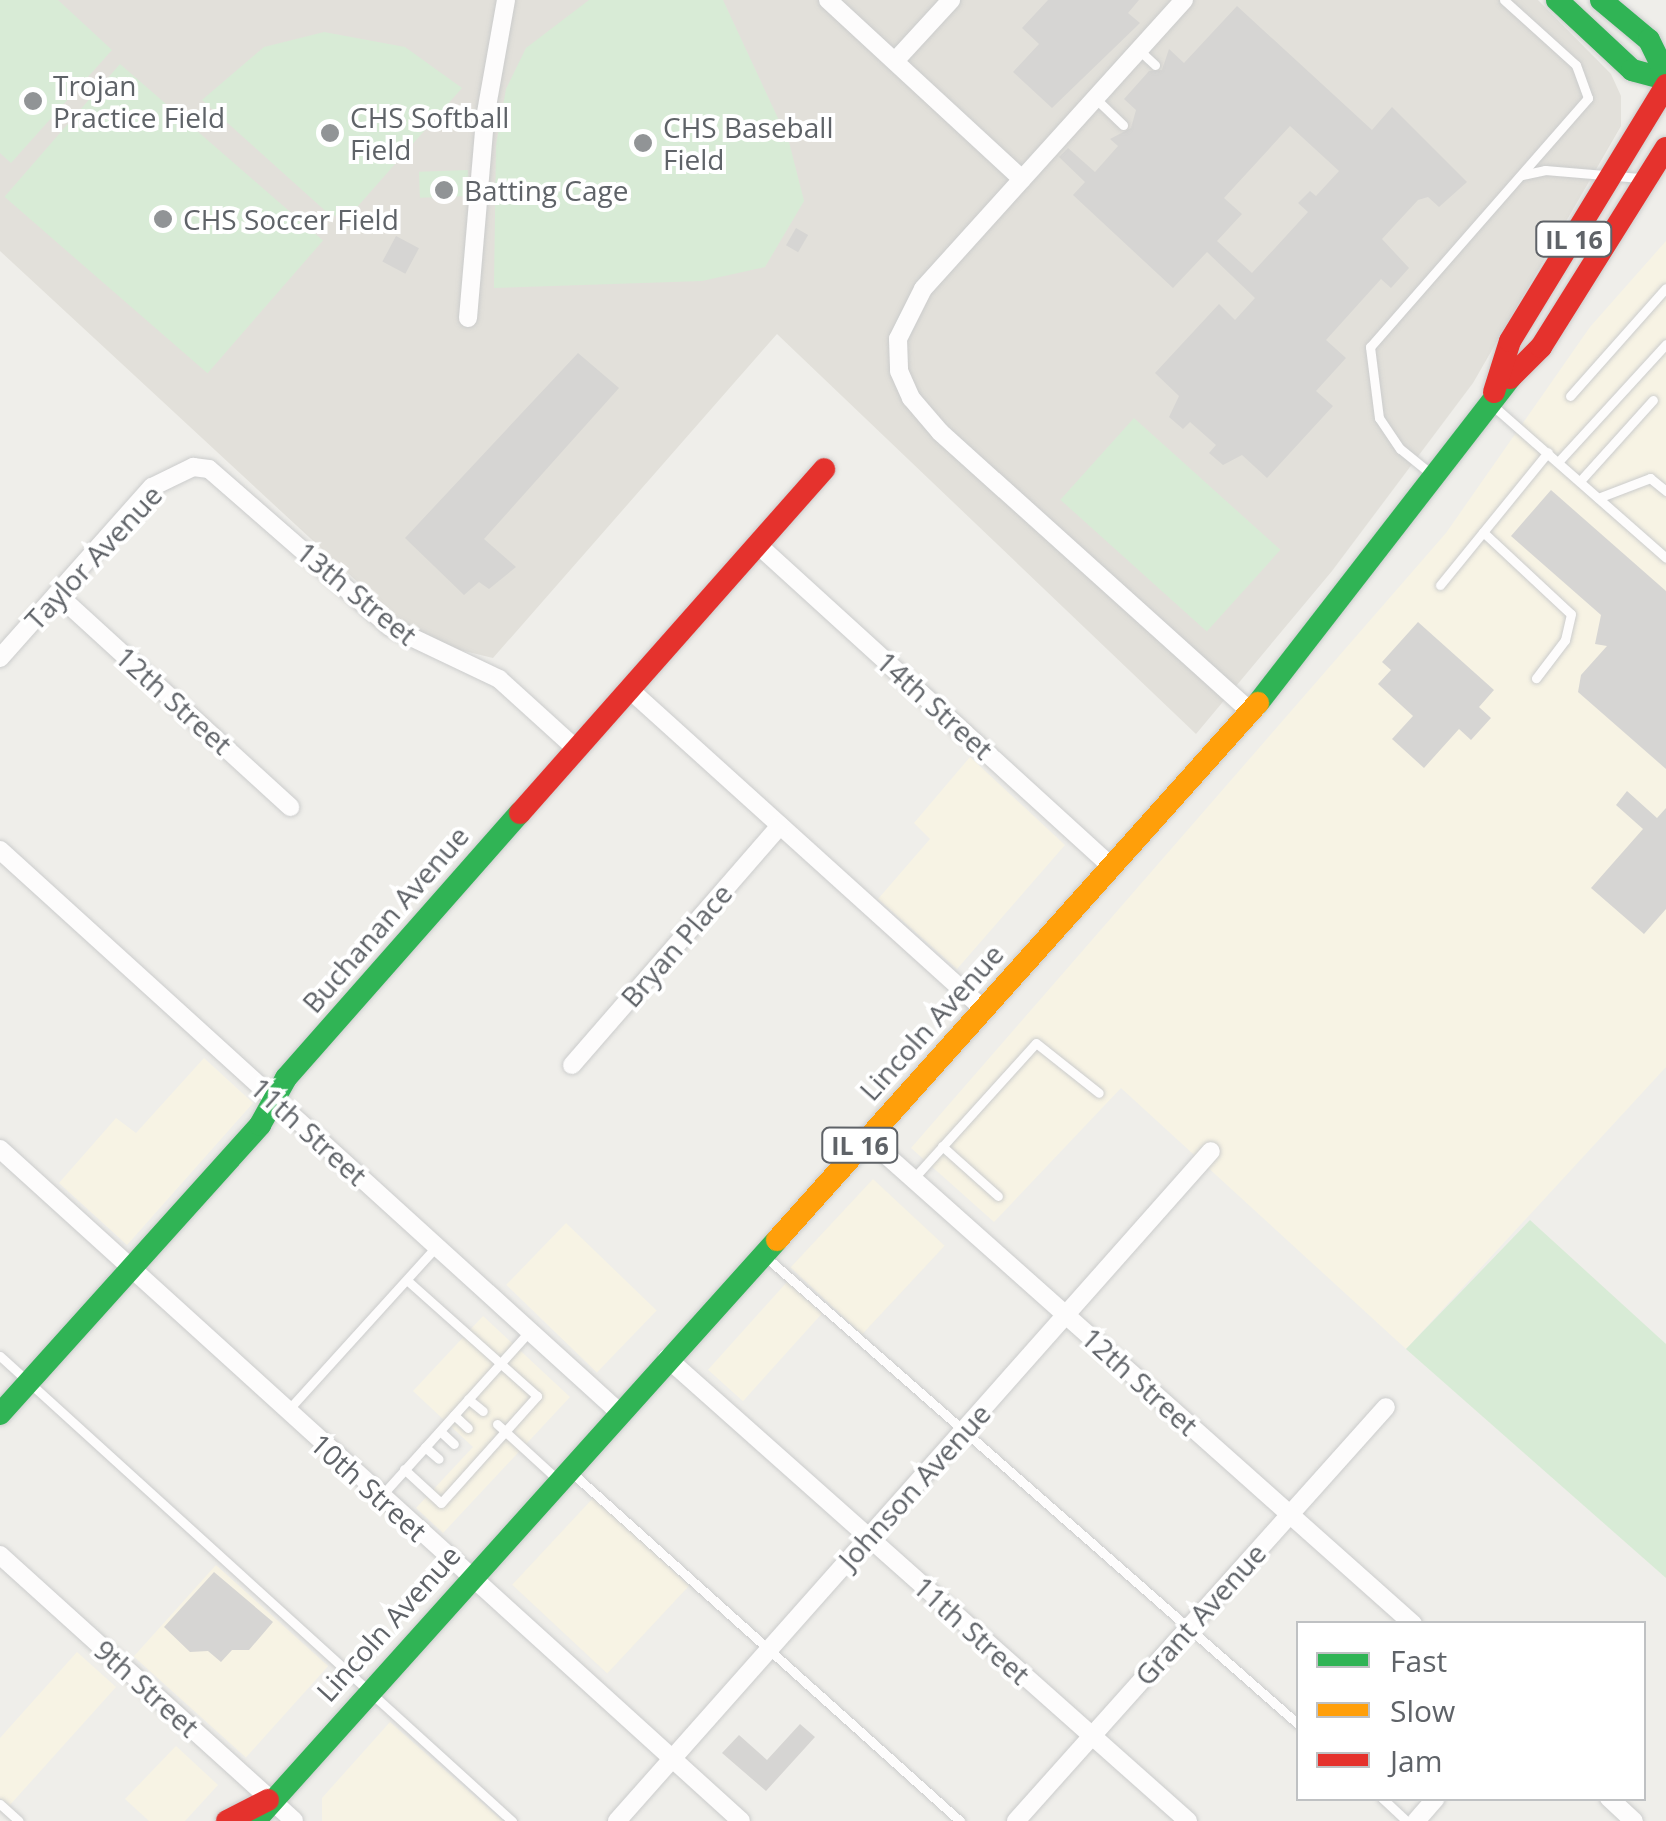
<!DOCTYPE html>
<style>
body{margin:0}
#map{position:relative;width:1666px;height:1821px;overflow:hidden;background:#efeeea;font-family:"Open Sans",sans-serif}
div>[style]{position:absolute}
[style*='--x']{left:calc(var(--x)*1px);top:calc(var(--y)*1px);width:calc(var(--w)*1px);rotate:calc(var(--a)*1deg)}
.commercial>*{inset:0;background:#f7f3e4;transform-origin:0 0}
.education>*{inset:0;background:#e2e0da}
.green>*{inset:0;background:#d8ebd6;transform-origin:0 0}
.building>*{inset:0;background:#d6d5d3;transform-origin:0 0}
.roads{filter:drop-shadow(0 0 2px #cbcccc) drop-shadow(0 0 2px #cbcccc)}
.lane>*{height:9px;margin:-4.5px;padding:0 4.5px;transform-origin:4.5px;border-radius:4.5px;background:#fdfcfc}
.street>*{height:18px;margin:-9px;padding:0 9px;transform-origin:9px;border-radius:9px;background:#fdfcfc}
.fast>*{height:22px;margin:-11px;padding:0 11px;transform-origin:11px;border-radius:11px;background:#30b455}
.slow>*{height:22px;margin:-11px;padding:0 11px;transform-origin:11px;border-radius:11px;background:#ff9f0a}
.jam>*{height:22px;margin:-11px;padding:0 11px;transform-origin:11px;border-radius:11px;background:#e5322d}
.dots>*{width:28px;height:28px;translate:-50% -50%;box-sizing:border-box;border:5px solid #fff;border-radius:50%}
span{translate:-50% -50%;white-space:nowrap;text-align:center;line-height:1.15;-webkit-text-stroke:8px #fff;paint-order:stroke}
.shield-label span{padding:2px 8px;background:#fff;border:2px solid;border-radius:8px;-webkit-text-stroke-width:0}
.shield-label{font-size:25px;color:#5f6368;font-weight:700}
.poi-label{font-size:28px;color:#5f6368}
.left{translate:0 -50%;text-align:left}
.street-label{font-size:28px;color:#5f6368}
.legend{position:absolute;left:1296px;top:1621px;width:350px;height:180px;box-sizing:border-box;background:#fff;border:2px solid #bfc1c3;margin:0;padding:12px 18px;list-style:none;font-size:30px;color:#5f6368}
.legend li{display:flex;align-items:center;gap:20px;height:50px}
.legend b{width:50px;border:2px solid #bfc1c3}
</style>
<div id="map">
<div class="commercial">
<i style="clip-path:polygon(1666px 241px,1666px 1067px,1406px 1349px,1121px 1088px,994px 1222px,911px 1148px,1446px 533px,1590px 327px)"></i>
<i style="clip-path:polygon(970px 757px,1065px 845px,957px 969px,878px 899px,930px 839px,914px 823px)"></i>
<i style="clip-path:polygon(204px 1058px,253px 1103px,127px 1245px,59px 1183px,116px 1118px,136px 1133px)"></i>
<i style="left:873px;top:1179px;width:98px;height:121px;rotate:43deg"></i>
<i style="left:566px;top:1223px;width:126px;height:86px;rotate:44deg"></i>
<i style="left:787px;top:1282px;width:47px;height:118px;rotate:42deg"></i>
<i style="clip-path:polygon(483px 1316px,570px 1397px,443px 1533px,416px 1508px,473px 1447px,413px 1391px)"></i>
<i style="left:594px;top:1497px;width:130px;height:120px;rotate:43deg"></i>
<i style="left:216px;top:1565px;width:151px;height:123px;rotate:42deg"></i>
<i style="clip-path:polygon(77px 1652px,116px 1687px,9px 1806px,0 1798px,0 1738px)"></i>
<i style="clip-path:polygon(390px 1722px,503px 1821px,322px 1821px,322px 1798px)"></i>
<i style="clip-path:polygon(176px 1746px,218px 1785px,185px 1821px,149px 1821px,125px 1799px)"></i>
</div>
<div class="education">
<i style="clip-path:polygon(0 0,1538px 0,1611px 74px,1621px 96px,1621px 126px,1473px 383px,1332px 571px,1196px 734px,777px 334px,493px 658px,439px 645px,391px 613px,0 251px)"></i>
</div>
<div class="green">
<i style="clip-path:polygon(0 0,58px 0,112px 50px,11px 163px,0 153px)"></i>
<i style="clip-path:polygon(589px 0,723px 0,789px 142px,804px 201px,765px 267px,702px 281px,494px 288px,496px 145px,506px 89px,526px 48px)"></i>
<i style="clip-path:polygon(324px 32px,405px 47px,462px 88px,351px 214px,331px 216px,202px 100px,264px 47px)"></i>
<i style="left:120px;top:64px;width:269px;height:176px;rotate:41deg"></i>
<i style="left:468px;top:170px;width:26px;height:49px;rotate:88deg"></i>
<i style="left:1134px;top:418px;width:197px;height:110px;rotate:42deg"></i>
<i style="clip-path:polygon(1530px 1220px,1666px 1344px,1666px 1578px,1406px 1349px)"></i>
</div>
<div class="building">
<i style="clip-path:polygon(1048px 0,1139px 0,1128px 13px,1140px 23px,1052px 108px,1013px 72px,1039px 44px,1022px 28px)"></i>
<i style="clip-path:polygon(evenodd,1237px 6px,1372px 130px,1392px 107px,1467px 182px,1439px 207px,1428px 197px,1418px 200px,1382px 239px,1409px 268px,1391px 288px,1381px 279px,1326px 340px,1346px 358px,1316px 391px,1333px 406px,1267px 478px,1242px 455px,1223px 465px,1209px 453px,1216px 445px,1190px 422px,1183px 429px,1169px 417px,1179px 396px,1155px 373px,1219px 304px,1235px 320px,1255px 298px,1207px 252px,1173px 288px,1073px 195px,1085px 182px,1059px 157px,1068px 148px,1095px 172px,1118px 146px,1110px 139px,1131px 128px,1136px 110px,1124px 99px,1149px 71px,1162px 70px,1169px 49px,1184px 63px,1237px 6px,1290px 126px,1339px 171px,1316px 196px,1310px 191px,1298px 203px,1308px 212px,1252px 273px,1217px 241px,1242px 214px,1224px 198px,1290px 126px)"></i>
<i style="left:796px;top:228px;width:14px;height:20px;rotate:30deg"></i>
<i style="left:396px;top:236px;width:26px;height:29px;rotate:28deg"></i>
<i style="clip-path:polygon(578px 353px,619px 388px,484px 539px,516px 567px,489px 589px,479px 582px,464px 595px,405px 538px)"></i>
<i style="clip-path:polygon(1551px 490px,1666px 591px,1666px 769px,1578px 692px,1581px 675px,1607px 646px,1595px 644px,1601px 615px,1511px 536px)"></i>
<i style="clip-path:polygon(1418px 622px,1494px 690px,1479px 707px,1491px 718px,1471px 740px,1459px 729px,1424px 768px,1392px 739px,1413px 716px,1378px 684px,1391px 670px,1382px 662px)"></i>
<i style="clip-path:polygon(1627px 791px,1657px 818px,1666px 808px,1666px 909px,1644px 934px,1591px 888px,1643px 829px,1616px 805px)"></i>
<i style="clip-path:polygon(214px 1572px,273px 1622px,249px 1650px,232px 1650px,221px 1662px,208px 1651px,190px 1652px,164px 1627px)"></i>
<i style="clip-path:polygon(800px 1724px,815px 1737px,766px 1791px,722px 1753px,739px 1735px,767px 1760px)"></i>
</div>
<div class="roads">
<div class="lane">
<i style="--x:1139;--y:50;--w:22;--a:43"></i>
<i style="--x:1095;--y:98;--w:39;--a:44"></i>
<i style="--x:1522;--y:175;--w:24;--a:-12"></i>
<i style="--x:1545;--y:170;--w:95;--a:4.8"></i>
<i style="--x:1570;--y:396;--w:144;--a:-48.4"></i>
<i style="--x:1491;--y:404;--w:233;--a:41.3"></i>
<i style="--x:1558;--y:462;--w:160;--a:-47.5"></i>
<i style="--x:1430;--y:473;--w:38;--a:-141"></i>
<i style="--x:1400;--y:449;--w:37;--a:-124"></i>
<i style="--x:1379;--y:418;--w:72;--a:-97.2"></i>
<i style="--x:1370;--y:347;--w:331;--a:-48.8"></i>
<i style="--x:1588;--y:98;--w:35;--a:-110"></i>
<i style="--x:1576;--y:65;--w:97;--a:-137.9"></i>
<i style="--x:1580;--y:481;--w:109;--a:-48"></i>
<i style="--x:1598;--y:498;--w:56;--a:-21"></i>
<i style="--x:1650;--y:478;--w:21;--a:39"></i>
<i style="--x:1483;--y:532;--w:120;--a:43"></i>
<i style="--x:1571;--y:614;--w:27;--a:103"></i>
<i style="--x:1565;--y:640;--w:48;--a:127.3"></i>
<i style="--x:1440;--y:585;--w:171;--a:-50.9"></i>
<i style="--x:942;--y:1146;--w:75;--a:41.8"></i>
<i style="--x:913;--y:1179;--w:183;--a:-47.9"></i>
<i style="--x:1036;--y:1043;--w:80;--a:38.4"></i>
<i style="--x:767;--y:1258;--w:706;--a:41.27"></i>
<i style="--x:0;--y:1356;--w:692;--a:42.25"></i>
<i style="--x:468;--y:1399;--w:19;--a:39"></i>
<i style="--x:289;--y:1409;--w:219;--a:-47.8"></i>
<i style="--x:454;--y:1415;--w:19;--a:43"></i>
<i style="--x:497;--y:1424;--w:80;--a:42.5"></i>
<i style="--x:440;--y:1431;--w:19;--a:43"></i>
<i style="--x:425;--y:1447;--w:18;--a:41"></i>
<i style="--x:404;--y:1469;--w:50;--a:42.6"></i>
<i style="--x:441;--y:1503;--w:144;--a:-48.1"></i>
<i style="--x:537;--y:1396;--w:174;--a:-138.3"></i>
<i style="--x:571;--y:1472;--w:523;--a:41.9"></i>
<i style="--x:382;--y:1495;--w:219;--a:-48"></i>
<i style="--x:1382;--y:1798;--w:34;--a:43"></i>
<i style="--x:0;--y:1804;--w:25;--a:42"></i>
</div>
<div class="street">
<i style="--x:828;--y:0;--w:264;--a:42.7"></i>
<i style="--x:1184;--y:0;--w:389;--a:132.1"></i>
<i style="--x:923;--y:289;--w:56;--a:116.6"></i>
<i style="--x:898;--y:339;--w:32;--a:88"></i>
<i style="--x:899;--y:371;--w:30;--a:66"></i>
<i style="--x:911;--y:398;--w:45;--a:49.5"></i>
<i style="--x:940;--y:432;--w:418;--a:42"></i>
<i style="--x:895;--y:61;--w:83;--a:-47.4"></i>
<i style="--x:468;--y:318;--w:201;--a:-85.1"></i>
<i style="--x:485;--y:118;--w:120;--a:-79.9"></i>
<i style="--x:757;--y:544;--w:480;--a:42.3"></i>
<i style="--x:57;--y:594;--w:316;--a:42.4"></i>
<i style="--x:0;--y:658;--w:229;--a:-48.4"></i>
<i style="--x:152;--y:487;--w:46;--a:-26"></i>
<i style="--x:193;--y:467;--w:16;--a:7"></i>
<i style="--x:209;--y:469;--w:240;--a:41.1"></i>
<i style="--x:390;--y:627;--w:121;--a:25.5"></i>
<i style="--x:499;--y:679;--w:101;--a:42.2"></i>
<i style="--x:628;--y:688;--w:479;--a:42.1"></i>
<i style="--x:0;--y:850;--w:836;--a:42.24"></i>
<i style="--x:572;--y:1065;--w:317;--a:-49"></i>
<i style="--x:867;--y:1138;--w:731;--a:41.67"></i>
<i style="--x:0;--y:1149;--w:1000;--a:42.2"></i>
<i style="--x:667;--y:1358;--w:697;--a:41.63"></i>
<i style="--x:0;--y:1555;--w:396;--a:42.1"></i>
<i style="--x:1609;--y:1798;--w:34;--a:43"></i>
<i style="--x:617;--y:1821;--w:895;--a:-48.44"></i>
<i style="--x:1016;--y:1821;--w:555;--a:-48.21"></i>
<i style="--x:1416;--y:1821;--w:30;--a:-49"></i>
</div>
<div class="fast">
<i style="--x:1557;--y:0;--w:103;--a:43"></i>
<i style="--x:1632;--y:70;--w:35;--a:15"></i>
<i style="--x:1601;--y:0;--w:62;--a:39.8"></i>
<i style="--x:1649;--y:40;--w:39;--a:64"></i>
<i style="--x:1258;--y:703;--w:411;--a:-52.2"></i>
<i style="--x:0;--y:1414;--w:389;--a:-48"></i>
<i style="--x:260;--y:1125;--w:54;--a:-61"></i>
<i style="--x:286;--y:1078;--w:354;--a:-48.6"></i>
<i style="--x:255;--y:1821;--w:781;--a:-48.06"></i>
</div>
<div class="slow">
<i style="--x:777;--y:1240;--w:721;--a:-48.15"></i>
</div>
<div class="jam">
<i style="--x:1510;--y:378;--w:44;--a:-45"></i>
<i style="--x:1541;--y:347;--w:235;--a:-57.9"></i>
<i style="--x:1494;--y:392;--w:53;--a:-72.6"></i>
<i style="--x:1510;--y:341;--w:300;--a:-58.6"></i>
<i style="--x:520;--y:813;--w:459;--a:-48.5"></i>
<i style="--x:227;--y:1821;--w:46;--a:-27.1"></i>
</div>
</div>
<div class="dots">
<i style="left:33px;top:101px;background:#919496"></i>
<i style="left:330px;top:133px;background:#919496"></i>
<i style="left:643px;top:143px;background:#919496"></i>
<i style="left:444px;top:190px;background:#919496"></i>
<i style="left:163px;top:219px;background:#919496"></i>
</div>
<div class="shield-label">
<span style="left:1574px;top:239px">IL 16</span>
<span style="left:860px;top:1145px">IL 16</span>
</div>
<div class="poi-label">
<span class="left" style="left:53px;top:101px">Trojan<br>Practice Field</span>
<span class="left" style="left:350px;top:133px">CHS Softball<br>Field</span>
<span class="left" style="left:663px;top:143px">CHS Baseball<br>Field</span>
<span class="left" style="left:464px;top:190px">Batting Cage</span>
<span class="left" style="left:183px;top:219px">CHS Soccer Field</span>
</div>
<div class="street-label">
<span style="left:93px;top:557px;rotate:-47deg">Taylor Avenue</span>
<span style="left:357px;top:593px;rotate:39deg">13th Street</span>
<span style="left:174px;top:700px;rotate:42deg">12th Street</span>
<span style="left:935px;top:705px;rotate:42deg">14th Street</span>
<span style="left:385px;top:919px;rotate:-49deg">Buchanan Avenue</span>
<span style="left:676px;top:945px;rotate:-49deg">Bryan Place</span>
<span style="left:931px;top:1022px;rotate:-48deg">Lincoln Avenue</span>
<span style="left:309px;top:1131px;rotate:42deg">11th Street</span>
<span style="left:1140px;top:1381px;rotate:42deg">12th Street</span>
<span style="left:914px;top:1486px;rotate:-48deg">Johnson Avenue</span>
<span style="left:369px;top:1487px;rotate:42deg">10th Street</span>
<span style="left:1200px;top:1614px;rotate:-48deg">Grant Avenue</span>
<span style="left:388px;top:1623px;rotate:-48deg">Lincoln Avenue</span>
<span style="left:972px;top:1630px;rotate:42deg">11th Street</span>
<span style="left:147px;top:1688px;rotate:42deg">9th Street</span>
</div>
<ul class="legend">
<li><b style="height:12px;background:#30b455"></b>Fast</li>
<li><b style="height:12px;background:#ff9f0a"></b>Slow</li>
<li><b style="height:12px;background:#e5322d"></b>Jam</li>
</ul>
</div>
